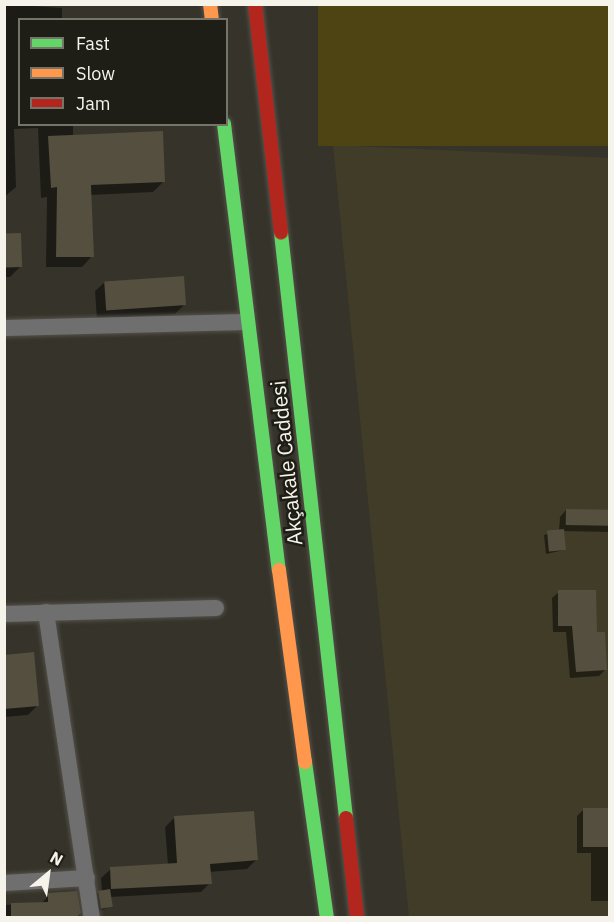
<!DOCTYPE html>
<meta charset="utf-8">
<style>
body{margin:0}
#map{position:relative;width:614px;height:922px;overflow:hidden;background:#36332a;font-family:"IBM Plex Sans",sans-serif}
div>[style]{position:absolute}
[style*='--x']{left:calc(var(--x)*1px);top:calc(var(--y)*1px);width:calc(var(--w)*1px);rotate:calc(var(--a)*1deg)}
.built>*{inset:0;background:#413c27}
.green>*{inset:0;background:#4e4312;transform-origin:0 0}
.shadow>*{inset:0;background:#0007}
.building>*{inset:0;background:#544f3e;transform-origin:0 0}
.roads{filter:drop-shadow(0 0 2px #54514a) drop-shadow(0 0 2px #54514a)}
.street>*{height:16px;margin:-8px;padding:0 8px;transform-origin:8px;border-radius:8px;background:#6f6f70}
.fast>*{height:14px;margin:-7px;padding:0 7px;transform-origin:7px;border-radius:7px;background:#63d668}
.slow>*{height:14px;margin:-7px;padding:0 7px;transform-origin:7px;border-radius:7px;background:#ff974d}
.jam>*{height:14px;margin:-7px;padding:0 7px;transform-origin:7px;border-radius:7px;background:#b3261e}
span{translate:-50% -50%;white-space:nowrap;text-align:center;line-height:1.15;-webkit-text-stroke:5px #1f1e16;paint-order:stroke}
.street-label{font-size:21px;color:#f6f4ea}
.frame{position:absolute;inset:0;border:6px solid #f6f4ea;pointer-events:none}
.legend{position:absolute;left:18px;top:18px;width:210px;height:108px;box-sizing:border-box;background:#1f1e16;border:2px solid #75746b;margin:0;padding:8px 10px;list-style:none;font-size:18px;color:#f6f4ea}
.legend li{display:flex;align-items:center;gap:12px;height:30px}
.legend b{width:30px;border:2px solid #75746b}
.north{position:absolute;left:18px;top:844px;width:60px;height:60px;-webkit-text-stroke:4px #1f1e16;paint-order:stroke;rotate:29deg;font-size:16px;font-weight:700;line-height:24px;text-align:center;color:#f6f4ea}
.north::after{content:'';display:block;margin:auto;width:21px;height:27px;background:#f6f4ea;clip-path:polygon(50% 0,100% 100%,50% 72%,0 100%)}
</style>
<div id="map">
<div class="built">
<i style="clip-path:polygon(333px 145px,609px 158px,609px 917px,409px 917px)"></i>
</div>
<div class="green">
<i style="left:318px;top:5px;width:291px;height:141px"></i>
</div>
<div class="shadow">
<i style="clip-path:polygon(4px 4px,62px 8px,62px 20px,20px 20px,20px 124px,73px 124px,73px 136px,163px 182px,153px 192px,90px 195px,92px 256px,82px 267px,46px 267px,47px 197px,41px 198px,38px 128px,14px 129px,16px 187px,4px 197px)"></i>
<i style="clip-path:polygon(4px 235px,20px 267px,10px 277px,4px 277px)"></i>
<i style="clip-path:polygon(105px 282px,184px 305px,175px 314px,97px 319px,95px 291px)"></i>
<i style="clip-path:polygon(566px 510px,610px 512px,610px 532px,562px 531px,564px 550px,546px 554px,544px 535px,559px 531px,560px 517px)"></i>
<i style="clip-path:polygon(559px 592px,595px 634px,606px 669px,599px 676px,570px 678px,566px 632px,553px 632px,552px 598px)"></i>
<i style="clip-path:polygon(4px 657px,38px 705px,28px 715px,4px 717px)"></i>
<i style="clip-path:polygon(584px 809px,610px 809px,610px 901px,591px 901px,591px 853px,577px 853px,577px 816px)"></i>
<i style="clip-path:polygon(174px 818px,256px 860px,247px 869px,209px 872px,210px 883px,201px 892px,110px 897px,112px 906px,99px 911px,96px 894px,102px 891px,101px 878px,111px 869px,168px 865px,165px 827px)"></i>
<i style="clip-path:polygon(49px 895px,74px 918px,4px 918px,4px 905px,42px 903px)"></i>
</div>
<div class="building">
<i style="clip-path:polygon(163px 131px,165px 182px,91px 185px,94px 257px,56px 257px,57px 187px,51px 188px,48px 136px)"></i>
<i style="left:21px;top:233px;width:34px;height:17px;rotate:88deg"></i>
<i style="left:184px;top:276px;width:29px;height:80px;rotate:86deg"></i>
<i style="left:566px;top:509px;width:43px;height:16px;rotate:1deg"></i>
<i style="left:564px;top:529px;width:21px;height:17px;rotate:85deg"></i>
<i style="clip-path:polygon(558px 590px,596px 590px,597px 632px,605px 632px,607px 670px,576px 672px,572px 626px,558px 626px)"></i>
<i style="clip-path:polygon(34px 652px,39px 706px,4px 709px,4px 655px)"></i>
<i style="left:583px;top:808px;width:26px;height:39px"></i>
<i style="clip-path:polygon(254px 811px,258px 860px,210px 864px,212px 884px,111px 889px,110px 867px,177px 863px,174px 816px)"></i>
<i style="left:110px;top:889px;width:18px;height:12px;rotate:81deg"></i>
<i style="clip-path:polygon(77px 891px,81px 913px,75px 918px,11px 918px,11px 903px,48px 902px,48px 893px)"></i>
</div>
<div class="roads">
<div class="street">
<i style="--x:4;--y:328;--w:243;--a:-1.4"></i>
<i style="--x:46;--y:612;--w:309;--a:81.5"></i>
<i style="--x:4;--y:614;--w:212;--a:-1.6"></i>
<i style="--x:4;--y:883;--w:83;--a:-3.4"></i>
</div>
<div class="fast">
<i style="--x:224;--y:124;--w:449;--a:83"></i>
<i style="--x:281;--y:233;--w:589;--a:83.66"></i>
<i style="--x:305;--y:762;--w:158;--a:82"></i>
</div>
<div class="slow">
<i style="--x:210;--y:4;--w:16;--a:83"></i>
<i style="--x:279;--y:570;--w:194;--a:82.3"></i>
</div>
<div class="jam">
<i style="--x:255;--y:4;--w:230;--a:83.5"></i>
<i style="--x:346;--y:818;--w:101;--a:83.7"></i>
</div>
</div>
<div class="street-label">
<span style="left:286px;top:463px;rotate:-96deg">Akçakale Caddesi</span>
</div>
<div class="frame"></div>
<ul class="legend">
<li><b style="height:8px;background:#63d668"></b>Fast</li>
<li><b style="height:8px;background:#ff974d"></b>Slow</li>
<li><b style="height:8px;background:#b3261e"></b>Jam</li>
</ul>
<div class="north">N</div>
</div>
